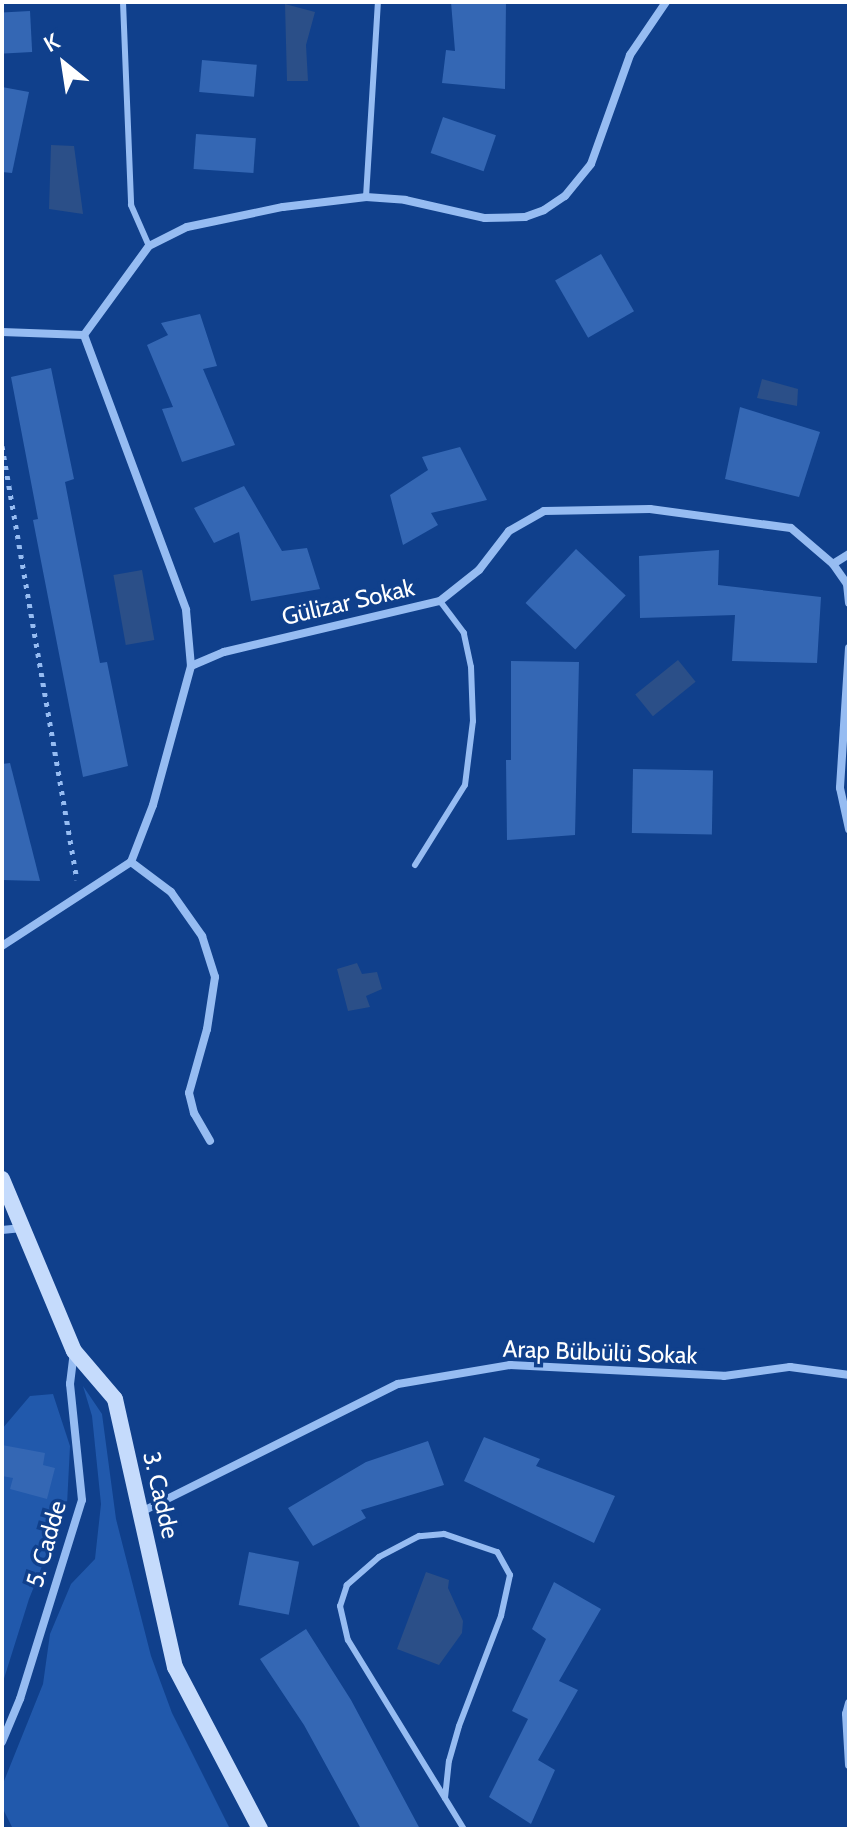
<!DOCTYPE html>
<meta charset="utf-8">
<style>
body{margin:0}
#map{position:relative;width:851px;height:1831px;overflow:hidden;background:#10408c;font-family:Cabin,sans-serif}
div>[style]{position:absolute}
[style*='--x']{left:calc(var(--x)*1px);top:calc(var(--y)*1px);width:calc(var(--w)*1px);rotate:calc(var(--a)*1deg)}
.green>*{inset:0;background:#2159ac}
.water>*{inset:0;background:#2b4f88;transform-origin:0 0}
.building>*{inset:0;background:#3467b4;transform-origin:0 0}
.path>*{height:5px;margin-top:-2.5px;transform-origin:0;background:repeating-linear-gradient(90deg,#96bcf2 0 4px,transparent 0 10px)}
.lane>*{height:6px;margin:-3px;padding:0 3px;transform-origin:3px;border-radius:3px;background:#96bcf2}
.street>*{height:8px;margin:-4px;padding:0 4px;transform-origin:4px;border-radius:4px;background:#96bcf2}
.secondary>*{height:16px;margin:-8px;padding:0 8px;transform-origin:8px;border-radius:8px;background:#c5dbfc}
span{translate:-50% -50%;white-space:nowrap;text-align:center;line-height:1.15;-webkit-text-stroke:7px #10408c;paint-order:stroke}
.street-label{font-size:24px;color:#fff}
.frame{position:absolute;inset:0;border:4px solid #fff;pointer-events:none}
.north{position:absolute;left:24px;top:24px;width:80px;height:80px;-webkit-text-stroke:6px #10408c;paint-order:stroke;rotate:330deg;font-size:22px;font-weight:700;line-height:32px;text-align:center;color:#fff}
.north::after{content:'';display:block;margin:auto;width:28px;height:36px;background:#fff;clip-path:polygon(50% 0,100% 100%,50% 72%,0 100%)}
</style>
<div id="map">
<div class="green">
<i style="clip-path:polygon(83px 1386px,102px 1414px,116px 1519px,151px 1656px,172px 1713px,230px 1829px,13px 1829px,2px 1807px,2px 1786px,43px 1684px,50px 1634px,71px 1584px,95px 1559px,101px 1504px,92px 1416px)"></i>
<i style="clip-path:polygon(53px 1394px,70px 1446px,67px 1505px,29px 1599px,2px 1685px,2px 1429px,30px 1396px)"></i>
</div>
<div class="water">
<i style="clip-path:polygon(285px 4px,315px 12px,306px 45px,308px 81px,287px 81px)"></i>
<i style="clip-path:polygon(51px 145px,74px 146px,83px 214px,49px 209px)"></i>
<i style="clip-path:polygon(762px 379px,798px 389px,797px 406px,757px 398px)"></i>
<i style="left:142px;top:570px;width:71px;height:29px;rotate:80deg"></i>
<i style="left:678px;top:660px;width:28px;height:55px;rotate:51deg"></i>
<i style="clip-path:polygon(357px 963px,362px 974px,377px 972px,382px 989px,366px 996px,370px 1007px,348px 1011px,337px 969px)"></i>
<i style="clip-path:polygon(426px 1572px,449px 1580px,448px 1588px,463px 1621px,462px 1633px,439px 1665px,397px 1649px)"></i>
</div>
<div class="building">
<i style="clip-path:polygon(451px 2px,506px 2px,505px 89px,442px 83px,446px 50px,455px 51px)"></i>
<i style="left:30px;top:11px;width:41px;height:28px;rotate:87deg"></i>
<i style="left:202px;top:60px;width:55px;height:32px;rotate:5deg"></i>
<i style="clip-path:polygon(2px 87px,29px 92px,12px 173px,2px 172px)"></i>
<i style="left:443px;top:117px;width:56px;height:38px;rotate:19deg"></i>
<i style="left:196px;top:134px;width:60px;height:35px;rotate:4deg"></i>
<i style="left:601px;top:254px;width:66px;height:53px;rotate:60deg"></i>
<i style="clip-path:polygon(200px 314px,217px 366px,203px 369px,235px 445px,182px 462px,162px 409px,173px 407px,147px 345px,168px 335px,161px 323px)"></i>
<i style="clip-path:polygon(51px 368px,74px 479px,65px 482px,100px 663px,107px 662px,128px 766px,83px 777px,33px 520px,38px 519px,11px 377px)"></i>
<i style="clip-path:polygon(740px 407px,820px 432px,799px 497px,725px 479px)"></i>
<i style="clip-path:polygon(460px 447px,487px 500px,431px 513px,438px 525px,403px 545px,390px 495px,428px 470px,422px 457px)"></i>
<i style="clip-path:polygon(244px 486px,282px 551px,307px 548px,320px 589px,251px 601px,239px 532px,214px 543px,194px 508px)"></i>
<i style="left:576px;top:549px;width:68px;height:74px;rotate:43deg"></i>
<i style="clip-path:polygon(719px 550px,718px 585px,821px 597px,817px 663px,732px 661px,735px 615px,640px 618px,639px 556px)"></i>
<i style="clip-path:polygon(511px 661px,579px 662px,575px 835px,507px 840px,506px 760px,511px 760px)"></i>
<i style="clip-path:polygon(10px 763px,40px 881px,2px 880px,2px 764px)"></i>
<i style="left:633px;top:769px;width:80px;height:64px;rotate:1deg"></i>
<i style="clip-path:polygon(484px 1437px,540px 1459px,536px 1466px,615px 1496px,594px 1543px,464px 1481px)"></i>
<i style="clip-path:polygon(428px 1441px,444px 1485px,361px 1510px,366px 1518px,313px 1546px,288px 1508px,366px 1462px)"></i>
<i style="clip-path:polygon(2px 1445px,45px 1453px,43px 1465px,55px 1468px,47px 1499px,10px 1489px,13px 1478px,2px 1476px)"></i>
<i style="left:249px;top:1552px;width:51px;height:54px;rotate:11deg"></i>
<i style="clip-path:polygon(554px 1582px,601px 1609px,559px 1681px,578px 1690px,538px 1760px,555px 1770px,531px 1824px,489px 1797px,528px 1719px,512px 1711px,546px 1639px,532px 1629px)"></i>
<i style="clip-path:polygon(306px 1629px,351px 1700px,420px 1829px,361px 1829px,304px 1725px,260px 1659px)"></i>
</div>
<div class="path">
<i style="--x:2;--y:446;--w:440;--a:80.2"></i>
</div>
<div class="lane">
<i style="--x:123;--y:2;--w:203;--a:87.7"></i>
<i style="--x:131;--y:205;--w:45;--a:66.3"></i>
<i style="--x:366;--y:197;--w:195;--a:-86.5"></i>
<i style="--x:415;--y:865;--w:94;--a:-58"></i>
<i style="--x:465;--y:785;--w:64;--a:-82.9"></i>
<i style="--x:473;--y:721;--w:54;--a:-92.1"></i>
<i style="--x:471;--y:667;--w:35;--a:-102"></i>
<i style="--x:464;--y:633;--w:40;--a:-127"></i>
<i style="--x:445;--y:1798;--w:37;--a:-84"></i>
<i style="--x:449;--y:1761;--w:36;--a:-74"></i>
<i style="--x:459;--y:1726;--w:118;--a:-69.1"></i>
<i style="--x:501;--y:1616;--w:42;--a:-77.6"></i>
<i style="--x:510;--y:1575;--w:26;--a:-119"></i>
<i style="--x:497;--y:1552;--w:56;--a:-161.2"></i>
<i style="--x:444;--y:1534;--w:25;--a:175"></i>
<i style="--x:419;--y:1536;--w:45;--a:152.3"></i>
<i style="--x:379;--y:1557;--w:43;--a:138.8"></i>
<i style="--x:347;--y:1585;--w:22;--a:108"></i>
<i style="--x:340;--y:1606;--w:35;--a:77"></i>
<i style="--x:348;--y:1640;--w:222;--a:58.5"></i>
</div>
<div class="street">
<i style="--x:2;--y:332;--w:82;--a:2.1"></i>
<i style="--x:84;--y:335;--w:293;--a:69.6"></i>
<i style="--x:186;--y:610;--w:56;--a:84.9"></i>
<i style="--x:84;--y:335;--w:110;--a:-53.9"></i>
<i style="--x:149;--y:246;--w:42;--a:-26.6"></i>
<i style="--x:187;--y:227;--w:98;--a:-11.8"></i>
<i style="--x:283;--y:207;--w:84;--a:-6.9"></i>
<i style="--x:366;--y:197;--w:39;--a:4"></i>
<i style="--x:405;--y:200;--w:82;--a:12.7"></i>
<i style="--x:485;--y:218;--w:40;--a:-1.4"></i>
<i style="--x:525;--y:217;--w:20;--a:-20"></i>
<i style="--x:544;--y:210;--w:25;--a:-34"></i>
<i style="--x:565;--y:196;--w:41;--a:-50.9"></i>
<i style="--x:591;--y:164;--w:116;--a:-70.3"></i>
<i style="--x:630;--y:55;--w:64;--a:-55.8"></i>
<i style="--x:833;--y:564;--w:19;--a:-32"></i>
<i style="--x:849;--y:648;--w:140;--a:93.7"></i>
<i style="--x:840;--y:788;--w:42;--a:77.6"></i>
<i style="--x:131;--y:862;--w:50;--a:36.9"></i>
<i style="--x:171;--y:892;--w:54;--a:54.8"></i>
<i style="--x:202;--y:936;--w:43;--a:72.4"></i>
<i style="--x:215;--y:977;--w:53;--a:98.7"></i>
<i style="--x:207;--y:1029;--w:66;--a:105.7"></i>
<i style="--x:189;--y:1093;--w:21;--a:76"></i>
<i style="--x:194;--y:1113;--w:32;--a:60"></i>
<i style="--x:2;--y:946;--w:154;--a:-33.1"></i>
<i style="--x:131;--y:862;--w:61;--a:-68.9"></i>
<i style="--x:153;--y:805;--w:144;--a:-74.7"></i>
<i style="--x:191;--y:666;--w:36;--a:-23"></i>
<i style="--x:224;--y:652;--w:222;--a:-13.3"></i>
<i style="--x:440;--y:601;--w:50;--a:-38.5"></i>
<i style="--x:479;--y:570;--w:49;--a:-52.4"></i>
<i style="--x:509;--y:531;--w:40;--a:-29.7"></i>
<i style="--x:544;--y:511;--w:106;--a:-1.1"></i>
<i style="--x:650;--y:509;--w:142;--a:7.7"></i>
<i style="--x:791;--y:528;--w:55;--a:40.6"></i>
<i style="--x:833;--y:564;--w:24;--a:55"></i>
<i style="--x:847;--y:584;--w:19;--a:84"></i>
<i style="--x:2;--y:1230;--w:20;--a:-6"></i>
<i style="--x:141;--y:1512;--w:287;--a:-26.5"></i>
<i style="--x:398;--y:1384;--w:114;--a:-9.6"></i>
<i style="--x:510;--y:1365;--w:214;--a:2.9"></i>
<i style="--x:724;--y:1376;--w:67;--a:-7.8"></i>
<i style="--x:790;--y:1367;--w:60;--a:7.7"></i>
<i style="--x:849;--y:1703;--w:11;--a:105"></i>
<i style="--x:846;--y:1714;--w:51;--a:86.6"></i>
<i style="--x:2;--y:1742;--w:47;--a:-67.3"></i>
<i style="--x:20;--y:1699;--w:208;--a:-72.7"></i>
<i style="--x:82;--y:1500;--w:117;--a:-95.9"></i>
<i style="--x:70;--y:1384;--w:32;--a:-83"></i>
</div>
<div class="secondary">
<i style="--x:2;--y:1179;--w:186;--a:67.3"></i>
<i style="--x:74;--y:1351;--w:63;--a:49.5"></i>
<i style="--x:115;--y:1399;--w:275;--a:77.4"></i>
<i style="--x:175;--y:1667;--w:183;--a:62.3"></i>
</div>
<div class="street-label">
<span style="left:348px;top:602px;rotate:-13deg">Gülizar Sokak</span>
<span style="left:600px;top:1352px;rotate:2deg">Arap Bülbülü Sokak</span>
<span style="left:161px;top:1495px;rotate:77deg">3. Cadde</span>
<span style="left:46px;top:1544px;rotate:-74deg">5. Cadde</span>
</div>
<div class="frame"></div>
<div class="north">K</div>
</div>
